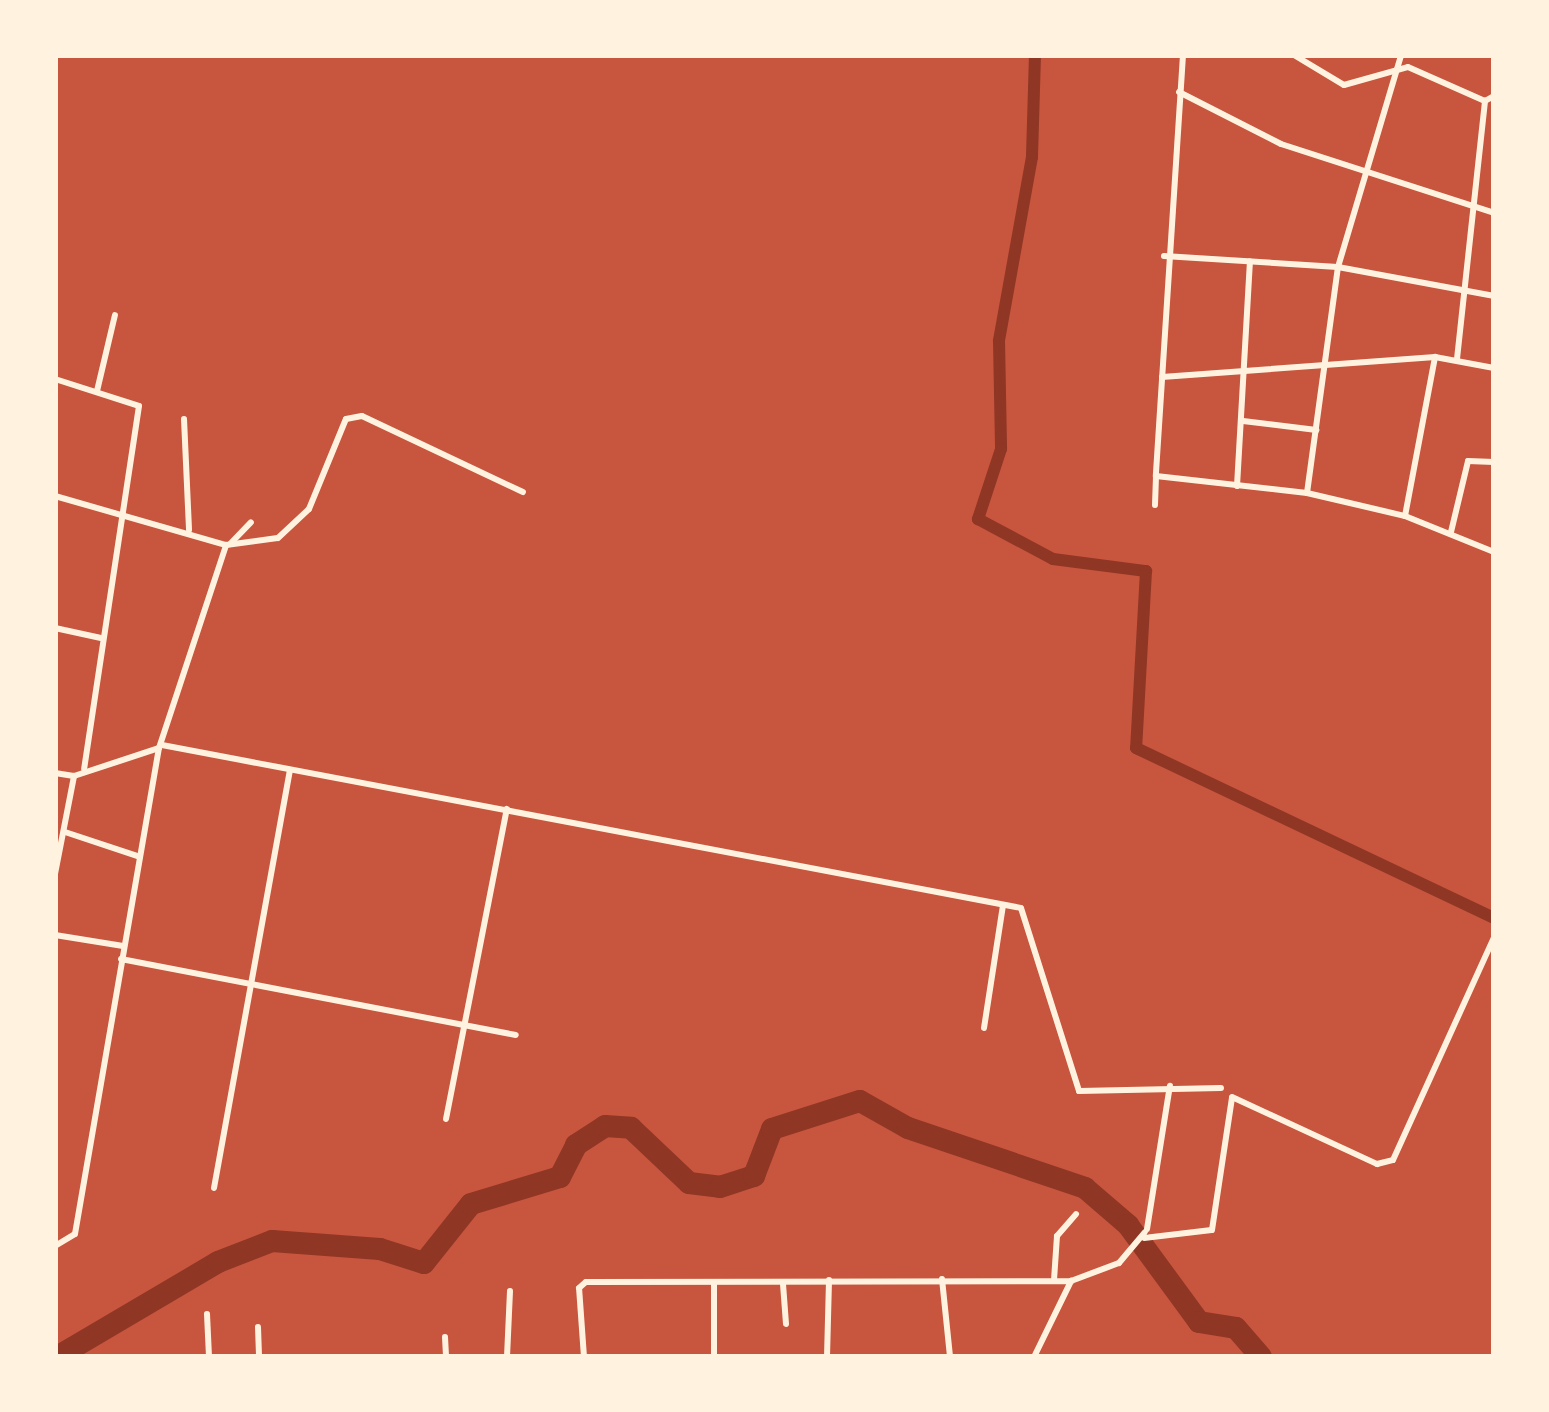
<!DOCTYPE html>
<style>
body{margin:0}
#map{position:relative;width:1549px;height:1412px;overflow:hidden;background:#c8553d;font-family:Lora,serif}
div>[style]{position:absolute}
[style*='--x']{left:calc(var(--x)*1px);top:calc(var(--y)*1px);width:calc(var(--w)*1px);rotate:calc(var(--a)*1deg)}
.canal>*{height:12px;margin:-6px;padding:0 6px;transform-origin:6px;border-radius:6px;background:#8f3625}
.river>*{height:22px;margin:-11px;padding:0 11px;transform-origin:11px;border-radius:11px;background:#8f3625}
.minor>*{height:6px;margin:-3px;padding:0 3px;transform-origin:3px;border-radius:3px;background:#fff3e0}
span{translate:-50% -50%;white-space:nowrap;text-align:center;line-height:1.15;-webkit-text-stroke:9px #fff3e0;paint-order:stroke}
.frame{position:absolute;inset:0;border:58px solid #fff3e0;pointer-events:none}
</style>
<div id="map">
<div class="canal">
<i style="--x:1035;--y:55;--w:102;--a:91.7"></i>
<i style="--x:1032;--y:157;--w:187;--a:100.2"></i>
<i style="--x:999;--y:341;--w:108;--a:88.9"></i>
<i style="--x:1001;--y:449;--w:74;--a:108.2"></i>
<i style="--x:978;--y:519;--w:85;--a:28.1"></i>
<i style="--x:1053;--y:559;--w:94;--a:7.4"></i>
<i style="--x:1146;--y:571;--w:177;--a:93.2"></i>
<i style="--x:1136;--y:748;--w:396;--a:25.4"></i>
</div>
<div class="river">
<i style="--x:57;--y:1357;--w:187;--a:-30.5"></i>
<i style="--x:218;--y:1262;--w:58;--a:-21.3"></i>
<i style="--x:272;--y:1241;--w:108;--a:4.2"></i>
<i style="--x:380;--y:1249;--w:46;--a:17.7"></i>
<i style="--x:424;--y:1263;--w:75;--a:-51.5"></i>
<i style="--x:471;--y:1204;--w:93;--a:-16.9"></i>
<i style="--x:560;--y:1177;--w:36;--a:-63"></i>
<i style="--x:576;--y:1145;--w:35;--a:-33"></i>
<i style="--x:605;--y:1126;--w:26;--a:4"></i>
<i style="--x:631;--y:1128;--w:80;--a:43.5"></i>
<i style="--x:689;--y:1183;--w:31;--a:7"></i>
<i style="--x:720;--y:1187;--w:36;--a:-18"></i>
<i style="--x:754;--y:1176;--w:50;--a:-69"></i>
<i style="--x:772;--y:1129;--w:92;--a:-17.7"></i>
<i style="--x:860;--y:1101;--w:55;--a:29.4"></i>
<i style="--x:908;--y:1128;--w:187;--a:18.7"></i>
<i style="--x:1085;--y:1188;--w:57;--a:40.7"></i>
<i style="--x:1128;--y:1225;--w:120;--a:53.8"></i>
<i style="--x:1199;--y:1322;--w:37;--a:9"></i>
<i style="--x:1236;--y:1328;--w:38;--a:49"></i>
</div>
<div class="minor">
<i style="--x:1183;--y:55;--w:422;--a:93.7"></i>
<i style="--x:1156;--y:476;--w:152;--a:6.4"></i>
<i style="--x:1307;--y:493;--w:101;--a:13.2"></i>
<i style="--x:1405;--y:516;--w:96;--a:22"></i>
<i style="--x:1294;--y:55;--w:58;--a:31"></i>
<i style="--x:1344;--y:85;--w:66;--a:-15.7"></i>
<i style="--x:1408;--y:67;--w:84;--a:23.8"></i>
<i style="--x:1485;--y:101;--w:10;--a:-29"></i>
<i style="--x:1179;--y:92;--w:114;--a:27"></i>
<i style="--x:1281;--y:144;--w:224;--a:17.9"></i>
<i style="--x:1164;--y:256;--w:174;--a:3.6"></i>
<i style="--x:1338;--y:267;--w:159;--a:10.5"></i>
<i style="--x:1457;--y:359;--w:260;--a:-83.8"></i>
<i style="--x:1162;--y:377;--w:274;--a:-4.2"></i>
<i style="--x:1435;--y:357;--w:60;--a:10.6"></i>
<i style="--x:55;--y:379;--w:88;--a:17.8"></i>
<i style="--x:139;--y:406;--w:367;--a:98.6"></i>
<i style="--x:97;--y:391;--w:78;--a:-76.7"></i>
<i style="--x:184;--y:419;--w:111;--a:87.4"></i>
<i style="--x:1243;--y:421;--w:74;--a:7"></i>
<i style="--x:1237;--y:486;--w:225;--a:-86.7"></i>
<i style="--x:1307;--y:493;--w:228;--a:-82.2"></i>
<i style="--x:1338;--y:267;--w:221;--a:-73.4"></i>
<i style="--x:55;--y:496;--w:178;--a:16"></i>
<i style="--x:226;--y:545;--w:52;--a:-7.7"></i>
<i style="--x:278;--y:538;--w:42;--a:-43.1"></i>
<i style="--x:309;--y:509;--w:97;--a:-67.7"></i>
<i style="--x:346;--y:419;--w:16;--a:-11"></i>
<i style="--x:362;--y:416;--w:178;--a:25.3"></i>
<i style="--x:1155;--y:505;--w:28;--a:-88"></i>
<i style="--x:1405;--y:516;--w:162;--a:-79.3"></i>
<i style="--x:1451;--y:532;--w:73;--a:-76.5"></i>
<i style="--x:1468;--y:461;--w:26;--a:2"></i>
<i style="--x:230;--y:544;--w:30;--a:-46"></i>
<i style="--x:55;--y:628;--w:47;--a:12.3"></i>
<i style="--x:162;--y:745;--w:874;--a:10.74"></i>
<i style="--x:1021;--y:908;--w:192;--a:72.4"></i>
<i style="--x:1079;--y:1091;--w:142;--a:-1.2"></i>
<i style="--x:55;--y:773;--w:19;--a:9"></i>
<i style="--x:74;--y:776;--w:89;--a:-18.2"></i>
<i style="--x:65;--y:832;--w:79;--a:18.4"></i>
<i style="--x:55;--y:874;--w:100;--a:-79"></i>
<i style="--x:55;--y:935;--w:69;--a:9.2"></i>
<i style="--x:121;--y:959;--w:402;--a:10.9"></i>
<i style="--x:984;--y:1028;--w:124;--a:-81.2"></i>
<i style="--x:446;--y:1119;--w:316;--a:-78.9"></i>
<i style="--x:214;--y:1188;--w:425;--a:-79.7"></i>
<i style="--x:1147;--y:1229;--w:145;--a:-80.9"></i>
<i style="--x:1144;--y:1238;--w:68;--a:-6.7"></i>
<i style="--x:1212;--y:1230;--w:134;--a:-81.4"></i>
<i style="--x:1232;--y:1097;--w:160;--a:24.8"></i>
<i style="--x:1377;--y:1164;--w:16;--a:-14"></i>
<i style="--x:1393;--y:1160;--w:245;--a:-65.6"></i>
<i style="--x:55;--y:1246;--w:23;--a:-31"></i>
<i style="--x:75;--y:1234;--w:493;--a:-80.2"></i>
<i style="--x:159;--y:748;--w:214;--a:-71.7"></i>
<i style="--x:942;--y:1279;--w:78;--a:84.1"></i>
<i style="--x:1054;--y:1280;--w:44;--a:-86.1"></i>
<i style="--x:1057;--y:1236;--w:29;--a:-49"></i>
<i style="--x:714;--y:1283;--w:74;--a:90"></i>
<i style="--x:783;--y:1284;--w:40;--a:85.7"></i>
<i style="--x:207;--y:1314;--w:43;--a:87.3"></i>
<i style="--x:258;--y:1327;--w:30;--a:88"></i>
<i style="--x:445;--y:1337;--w:20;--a:87"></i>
<i style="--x:507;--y:1357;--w:66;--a:-87.4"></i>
<i style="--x:584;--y:1357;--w:69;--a:-94.1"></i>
<i style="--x:579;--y:1288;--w:9;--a:-41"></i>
<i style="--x:586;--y:1282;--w:485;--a:-0.1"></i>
<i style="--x:1071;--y:1281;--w:51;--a:-20.6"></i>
<i style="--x:1119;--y:1263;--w:40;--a:-50"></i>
<i style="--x:827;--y:1357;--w:77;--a:-88.5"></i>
<i style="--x:1034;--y:1357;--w:85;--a:-64"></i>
</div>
<div class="frame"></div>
</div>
